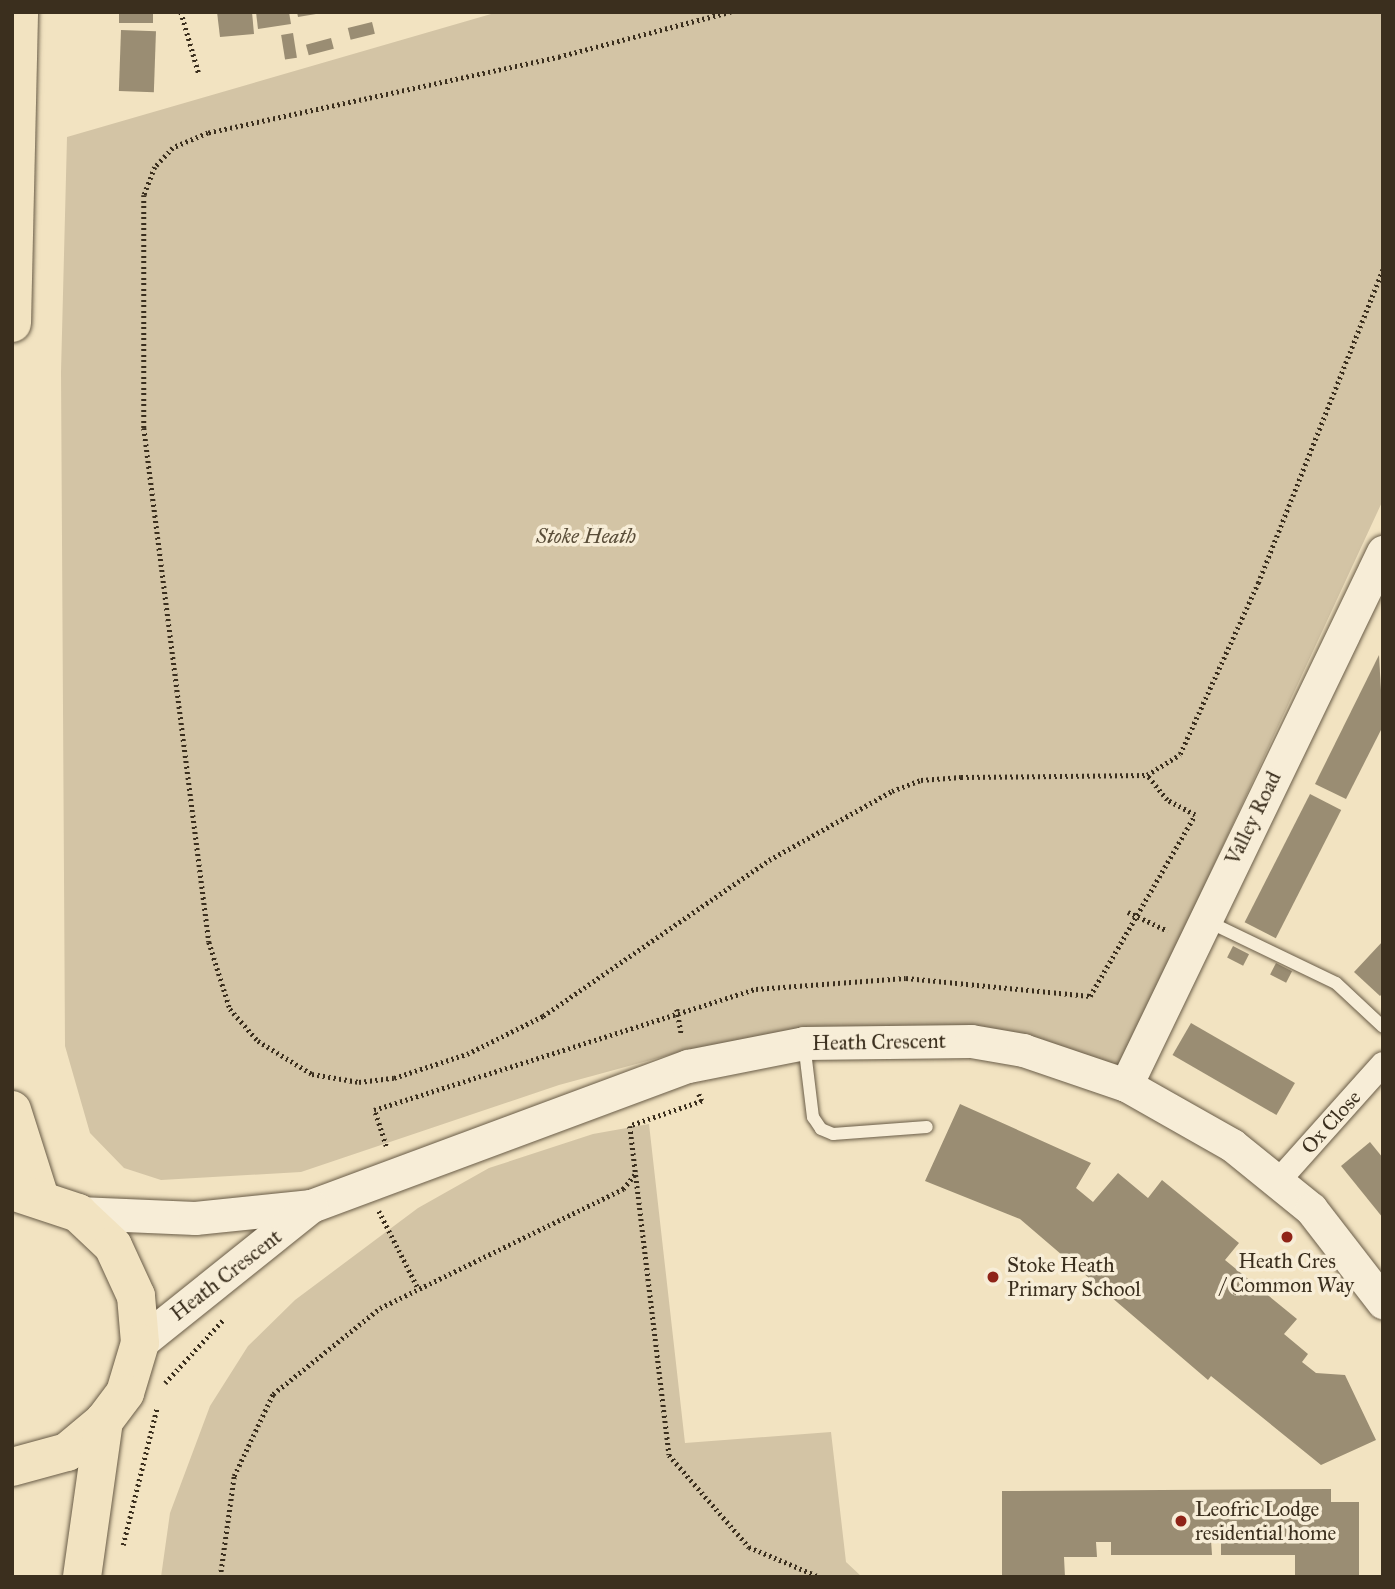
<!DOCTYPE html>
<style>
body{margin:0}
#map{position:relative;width:1395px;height:1589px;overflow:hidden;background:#f2e3c1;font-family:"IM FELL Great Primer",serif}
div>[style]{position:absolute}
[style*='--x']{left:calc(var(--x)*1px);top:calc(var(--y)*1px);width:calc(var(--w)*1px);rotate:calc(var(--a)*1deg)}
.green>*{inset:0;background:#d3c4a5}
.building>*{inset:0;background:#9a8d73;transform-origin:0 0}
.path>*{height:4.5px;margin-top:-2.25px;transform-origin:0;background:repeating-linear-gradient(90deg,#3b2f1e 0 2px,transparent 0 5.5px)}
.roads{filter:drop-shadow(0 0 2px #695c47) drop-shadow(0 0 2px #695c47)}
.lane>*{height:12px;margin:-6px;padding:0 6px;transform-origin:6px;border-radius:6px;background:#f7edd7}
.street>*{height:24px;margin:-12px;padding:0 12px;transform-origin:12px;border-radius:12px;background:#f7edd7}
.secondary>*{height:33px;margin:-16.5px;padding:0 16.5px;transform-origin:16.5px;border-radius:16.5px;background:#f7edd7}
.highway>*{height:38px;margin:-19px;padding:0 19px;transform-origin:19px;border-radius:19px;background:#f2e3c1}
.dots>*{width:19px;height:19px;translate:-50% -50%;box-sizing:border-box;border:4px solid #f7edd7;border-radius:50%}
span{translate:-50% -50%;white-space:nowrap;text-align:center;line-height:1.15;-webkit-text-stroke:7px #f7edd7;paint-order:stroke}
.park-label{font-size:21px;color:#594d39;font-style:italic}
.street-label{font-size:21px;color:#3b2f1e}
.poi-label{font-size:21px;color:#3b2f1e}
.left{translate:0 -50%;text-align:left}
.frame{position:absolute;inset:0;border:14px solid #3b2f1e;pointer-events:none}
</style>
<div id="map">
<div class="green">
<i style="clip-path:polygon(498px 12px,1383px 12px,1383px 500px,1120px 1068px,973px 1026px,807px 1027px,684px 1051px,559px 1085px,301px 1172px,161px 1180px,124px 1168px,90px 1133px,65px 1046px,61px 372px,67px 137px)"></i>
<i style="clip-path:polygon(649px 1124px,685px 1443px,831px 1432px,846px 1562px,862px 1577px,161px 1577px,170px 1513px,210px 1406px,248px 1346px,295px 1300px,418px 1208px,489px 1168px,593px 1134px)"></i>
</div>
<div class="building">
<i style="left:119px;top:12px;width:34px;height:11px"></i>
<i style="clip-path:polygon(217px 12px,252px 12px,254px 34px,220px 37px)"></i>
<i style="clip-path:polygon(256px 12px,289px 12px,291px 24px,258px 29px)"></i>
<i style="clip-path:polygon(297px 12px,316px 12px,316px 14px,298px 17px)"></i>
<i style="left:372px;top:22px;width:12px;height:25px;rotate:76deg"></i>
<i style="left:121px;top:30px;width:35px;height:61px;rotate:2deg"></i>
<i style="left:293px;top:33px;width:25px;height:12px;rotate:81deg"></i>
<i style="left:331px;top:38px;width:11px;height:26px;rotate:75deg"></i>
<i style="clip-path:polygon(1379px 655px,1383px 726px,1346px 799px,1315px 784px)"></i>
<i style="left:1310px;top:794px;width:35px;height:144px;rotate:27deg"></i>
<i style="clip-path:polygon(1383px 941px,1383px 993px,1380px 996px,1354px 972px)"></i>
<i style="left:1233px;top:946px;width:18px;height:13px;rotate:27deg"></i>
<i style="left:1276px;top:963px;width:18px;height:13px;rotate:27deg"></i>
<i style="left:1191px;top:1023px;width:120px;height:37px;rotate:30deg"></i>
<i style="clip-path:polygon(960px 1104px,1091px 1163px,1076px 1188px,1093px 1202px,1118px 1173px,1148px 1198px,1162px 1180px,1239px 1243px,1225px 1260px,1297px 1319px,1284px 1334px,1308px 1354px,1302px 1362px,1316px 1373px,1345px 1375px,1376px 1440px,1321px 1465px,1211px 1376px,1208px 1380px,1020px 1219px,925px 1181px)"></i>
<i style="clip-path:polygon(1370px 1142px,1383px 1158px,1383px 1218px,1341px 1166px)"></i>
<i style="clip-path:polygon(1331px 1489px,1331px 1502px,1359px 1502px,1359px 1577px,1295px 1577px,1295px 1555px,1221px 1555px,1221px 1540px,1211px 1540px,1212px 1555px,1111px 1555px,1111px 1542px,1096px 1542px,1097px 1557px,1064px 1557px,1065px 1577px,1002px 1577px,1002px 1491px)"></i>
</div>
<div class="path">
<i style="--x:181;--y:12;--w:65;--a:73.8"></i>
<i style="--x:731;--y:12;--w:177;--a:165.3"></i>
<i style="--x:560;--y:57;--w:360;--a:167.8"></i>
<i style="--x:208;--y:133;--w:38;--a:157"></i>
<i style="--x:173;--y:148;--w:26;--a:133"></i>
<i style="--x:155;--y:167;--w:30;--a:111"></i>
<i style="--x:144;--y:195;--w:233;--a:90"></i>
<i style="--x:144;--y:428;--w:518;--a:82.79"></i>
<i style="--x:209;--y:942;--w:70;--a:72.6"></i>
<i style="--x:230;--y:1009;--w:43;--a:48.8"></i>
<i style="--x:258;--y:1041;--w:63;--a:31.4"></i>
<i style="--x:312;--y:1074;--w:48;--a:9.7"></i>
<i style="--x:359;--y:1082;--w:35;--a:-7"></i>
<i style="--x:394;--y:1078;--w:77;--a:-18.2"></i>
<i style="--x:467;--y:1054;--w:85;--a:-26.6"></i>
<i style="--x:543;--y:1016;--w:275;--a:-34.6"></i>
<i style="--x:769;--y:860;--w:141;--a:-29.3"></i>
<i style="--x:892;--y:791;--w:31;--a:-21"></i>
<i style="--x:921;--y:780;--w:40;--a:-4.3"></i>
<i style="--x:961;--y:777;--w:186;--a:-0.6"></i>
<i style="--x:1128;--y:912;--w:44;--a:25.4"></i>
<i style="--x:677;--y:1009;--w:27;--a:80"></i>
<i style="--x:699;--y:1094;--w:8;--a:67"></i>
<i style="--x:702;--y:1101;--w:76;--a:160.9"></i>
<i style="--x:630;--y:1126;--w:331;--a:83.2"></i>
<i style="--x:669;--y:1455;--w:122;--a:49"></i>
<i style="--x:749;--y:1547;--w:77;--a:22.9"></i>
<i style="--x:386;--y:1146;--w:38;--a:-108"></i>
<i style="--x:374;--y:1110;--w:401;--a:-17.6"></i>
<i style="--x:756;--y:989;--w:150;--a:-4.2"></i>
<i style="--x:906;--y:978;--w:185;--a:5.6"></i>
<i style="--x:1090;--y:996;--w:209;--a:-59.9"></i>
<i style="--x:1195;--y:815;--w:32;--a:-152"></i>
<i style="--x:1167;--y:800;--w:32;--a:-129"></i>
<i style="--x:1147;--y:775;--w:39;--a:-32"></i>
<i style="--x:1180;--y:754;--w:188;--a:-65.5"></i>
<i style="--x:1258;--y:583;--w:338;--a:-68.3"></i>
<i style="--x:379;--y:1211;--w:86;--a:63.1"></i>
<i style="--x:165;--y:1383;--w:86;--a:-47.4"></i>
<i style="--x:123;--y:1545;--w:141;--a:-76.1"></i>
<i style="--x:220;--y:1577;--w:102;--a:-82.1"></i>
<i style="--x:234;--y:1476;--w:91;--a:-64.6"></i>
<i style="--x:273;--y:1394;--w:137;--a:-38.8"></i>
<i style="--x:380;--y:1308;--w:271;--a:-26.1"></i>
<i style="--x:623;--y:1189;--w:22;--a:-51"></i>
</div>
<div class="roads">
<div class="lane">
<i style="--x:1207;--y:921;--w:143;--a:25.7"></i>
<i style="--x:1336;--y:983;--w:64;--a:43.1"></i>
<i style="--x:804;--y:1043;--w:75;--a:83.1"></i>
<i style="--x:813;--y:1117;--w:14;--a:56"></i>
<i style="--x:821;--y:1129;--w:13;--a:23"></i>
<i style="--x:833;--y:1134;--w:94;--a:-4.3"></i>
</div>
<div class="street">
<i style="--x:1280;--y:1179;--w:154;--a:-48.2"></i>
</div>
<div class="secondary">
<i style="--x:1126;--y:1085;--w:592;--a:-64.26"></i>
<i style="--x:78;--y:1213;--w:117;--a:2.4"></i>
<i style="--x:195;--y:1218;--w:117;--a:-5.9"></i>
<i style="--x:311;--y:1206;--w:402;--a:-20.4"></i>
<i style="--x:688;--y:1066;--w:118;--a:-11.2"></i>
<i style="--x:804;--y:1043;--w:167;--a:-0.7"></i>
<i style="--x:971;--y:1041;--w:53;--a:9.8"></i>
<i style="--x:1023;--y:1050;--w:109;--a:18.8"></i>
<i style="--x:1126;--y:1085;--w:122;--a:29.5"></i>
<i style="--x:1232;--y:1145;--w:102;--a:39"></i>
<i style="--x:1311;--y:1209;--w:118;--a:52.3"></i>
<i style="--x:140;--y:1343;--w:219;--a:-38.7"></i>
</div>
<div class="highway">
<i style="--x:12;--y:323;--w:311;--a:-88.7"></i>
<i style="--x:12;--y:1110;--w:89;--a:72.4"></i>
<i style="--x:12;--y:1191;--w:70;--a:18.4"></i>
<i style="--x:78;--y:1213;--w:48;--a:43.3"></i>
<i style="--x:113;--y:1246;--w:55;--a:65.3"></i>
<i style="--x:136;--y:1296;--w:47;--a:85.1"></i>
<i style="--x:140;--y:1343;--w:52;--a:106.7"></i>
<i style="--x:125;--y:1393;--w:35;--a:127"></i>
<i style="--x:104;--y:1421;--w:48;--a:140"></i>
<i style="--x:67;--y:1452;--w:57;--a:164.7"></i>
<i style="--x:82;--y:1577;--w:158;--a:-82"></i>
</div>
</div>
<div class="dots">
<i style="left:1287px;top:1237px;background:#8f2418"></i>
<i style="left:993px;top:1277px;background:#8f2418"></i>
<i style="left:1181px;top:1521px;background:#8f2418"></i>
</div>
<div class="park-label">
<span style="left:586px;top:536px">Stoke Heath</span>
</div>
<div class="street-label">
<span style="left:1253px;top:818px;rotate:-64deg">Valley Road</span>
<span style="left:879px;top:1042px;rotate:-1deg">Heath Crescent</span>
<span style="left:1331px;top:1122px;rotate:-48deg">Ox Close</span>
<span style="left:226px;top:1275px;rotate:-38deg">Heath Crescent</span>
</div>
<div class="poi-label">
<span style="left:1287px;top:1273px">Heath Cres<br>/ Common Way</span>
<span class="left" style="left:1007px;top:1277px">Stoke Heath<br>Primary School</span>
<span class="left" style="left:1195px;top:1521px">Leofric Lodge<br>residential home</span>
</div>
<div class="frame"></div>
</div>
